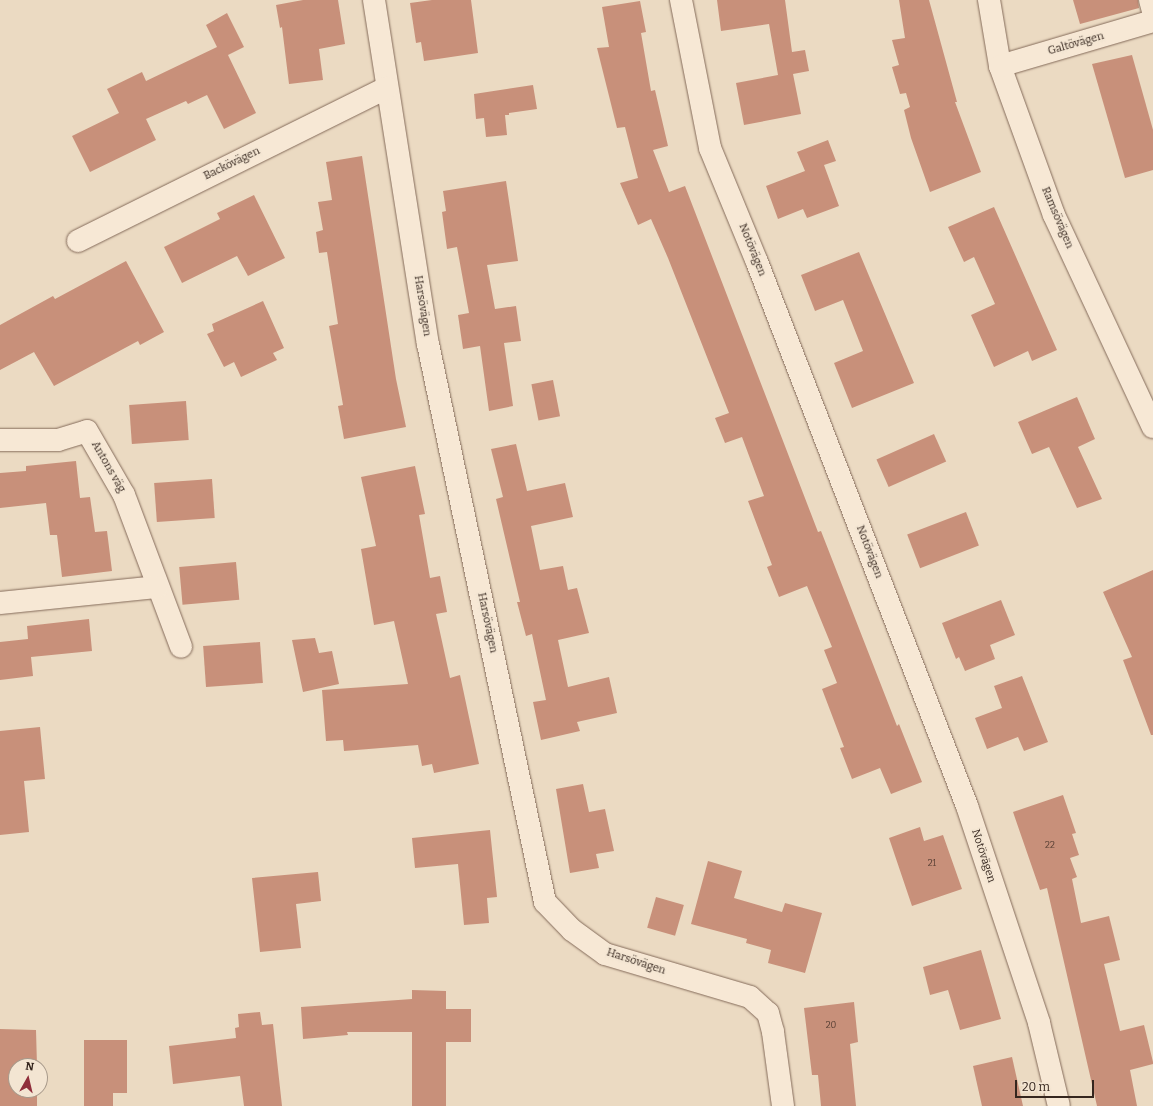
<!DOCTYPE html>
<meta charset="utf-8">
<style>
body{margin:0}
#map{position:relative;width:1153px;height:1106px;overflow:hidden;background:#ebdac2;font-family:Bitter,serif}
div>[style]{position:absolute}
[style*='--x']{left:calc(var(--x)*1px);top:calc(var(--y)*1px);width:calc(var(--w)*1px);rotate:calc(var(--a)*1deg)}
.building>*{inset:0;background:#c8907a;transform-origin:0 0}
.roads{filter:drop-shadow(0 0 1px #846b5a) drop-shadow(0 0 1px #846b5a)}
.minor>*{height:22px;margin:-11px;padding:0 11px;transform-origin:11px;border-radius:11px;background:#f7e8d5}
span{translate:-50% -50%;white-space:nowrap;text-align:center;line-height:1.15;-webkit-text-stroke:3px #f3e5d2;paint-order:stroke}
.number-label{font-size:9px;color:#5a4035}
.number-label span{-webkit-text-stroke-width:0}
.street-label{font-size:11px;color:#35261e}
.north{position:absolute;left:8px;top:1058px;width:40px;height:40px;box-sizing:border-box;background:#f3e5d2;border:1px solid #a7998a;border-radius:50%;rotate:8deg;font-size:11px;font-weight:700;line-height:16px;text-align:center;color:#35261e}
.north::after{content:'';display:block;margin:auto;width:14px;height:18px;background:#902e3b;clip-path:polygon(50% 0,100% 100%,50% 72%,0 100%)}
.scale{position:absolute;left:1015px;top:1080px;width:79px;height:18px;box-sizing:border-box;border:2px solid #35261e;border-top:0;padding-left:5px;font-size:12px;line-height:14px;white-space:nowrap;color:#35261e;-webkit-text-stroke:3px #f3e5d2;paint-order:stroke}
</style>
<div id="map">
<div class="building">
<i style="clip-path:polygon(303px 0,338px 0,345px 44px,319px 49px,323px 80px,289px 84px,282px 27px,280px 28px,276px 5px)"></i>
<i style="clip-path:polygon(432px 0,471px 0,478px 53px,424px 61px,421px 42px,416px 43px,410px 3px)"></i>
<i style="clip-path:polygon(717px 0,785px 0,792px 52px,805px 50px,809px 71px,793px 74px,801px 114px,744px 125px,736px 83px,778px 75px,769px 24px,721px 31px)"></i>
<i style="clip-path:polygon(899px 0,929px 0,957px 102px,955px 102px,981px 172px,930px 192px,911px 138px,904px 110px,910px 107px,906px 93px,900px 94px,892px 67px,899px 65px,892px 40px,905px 38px)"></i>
<i style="clip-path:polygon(1073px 0,1138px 0,1139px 8px,1080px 24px)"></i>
<i style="clip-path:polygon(640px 1px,646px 32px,641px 33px,651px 91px,655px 90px,668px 146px,653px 150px,669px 192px,685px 186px,818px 532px,821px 531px,897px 726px,899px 724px,922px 782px,891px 794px,880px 768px,852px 779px,840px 748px,844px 747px,822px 689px,837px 683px,824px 650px,832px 647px,807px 586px,779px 597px,767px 567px,772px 565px,748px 501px,764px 496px,742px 437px,725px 443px,715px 418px,729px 413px,668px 258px,651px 219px,638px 225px,620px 183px,638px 178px,625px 127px,617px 128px,597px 48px,609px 47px,602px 7px)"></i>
<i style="clip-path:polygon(227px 13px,244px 47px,228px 55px,256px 113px,224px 129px,207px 95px,188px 104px,186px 101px,146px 119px,156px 140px,90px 172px,72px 136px,119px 113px,107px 89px,142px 72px,146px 81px,217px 47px,206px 25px)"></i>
<i style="clip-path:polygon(1132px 55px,1153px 130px,1153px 170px,1125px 178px,1092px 64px)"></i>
<i style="clip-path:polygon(533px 85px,537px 109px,509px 113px,509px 115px,505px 115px,507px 135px,486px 137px,484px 118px,476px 119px,474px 94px)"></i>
<i style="clip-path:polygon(828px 140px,836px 161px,824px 165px,839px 206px,807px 218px,803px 209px,778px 219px,766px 186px,805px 171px,797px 152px)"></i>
<i style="clip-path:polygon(362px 156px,396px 379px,406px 427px,344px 439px,338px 406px,343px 405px,329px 326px,338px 324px,327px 252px,319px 253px,316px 232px,323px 230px,318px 202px,332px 200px,326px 162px)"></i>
<i style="clip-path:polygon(506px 181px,518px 261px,487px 265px,495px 309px,516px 306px,521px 341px,504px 343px,513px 406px,489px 411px,480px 346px,463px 349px,458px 315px,469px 313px,457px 247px,447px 249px,442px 212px,446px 211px,443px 191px)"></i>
<i style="clip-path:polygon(254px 195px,285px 258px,248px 276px,237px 256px,182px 283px,164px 247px,220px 219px,217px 213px)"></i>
<i style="clip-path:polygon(994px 207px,1057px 350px,1032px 361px,1028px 351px,994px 367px,971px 315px,995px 304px,974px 257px,964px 262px,948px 227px)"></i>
<i style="clip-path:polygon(859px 252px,914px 383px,852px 408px,834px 363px,863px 351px,843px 300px,815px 311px,801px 275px)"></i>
<i style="clip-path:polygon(126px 261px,164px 332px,140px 345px,138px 341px,54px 386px,34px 352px,0 370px,0 325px,53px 296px,55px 299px)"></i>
<i style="clip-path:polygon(263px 301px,284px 348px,273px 353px,277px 360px,241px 377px,234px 362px,224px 367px,207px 334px,214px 331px,212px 324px)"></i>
<i style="left:553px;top:380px;width:37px;height:22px;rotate:79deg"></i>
<i style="clip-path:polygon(1077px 397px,1095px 439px,1078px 447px,1102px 499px,1077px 508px,1049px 447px,1032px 454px,1018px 422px)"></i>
<i style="left:186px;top:401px;width:39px;height:57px;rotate:86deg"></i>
<i style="left:934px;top:434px;width:30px;height:63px;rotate:66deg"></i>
<i style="clip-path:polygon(516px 444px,527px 491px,565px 483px,573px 517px,531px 526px,540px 570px,563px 566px,568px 590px,577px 588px,589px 633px,558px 640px,568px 687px,609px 677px,617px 713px,577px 722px,580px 731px,541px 740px,533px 702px,546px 700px,532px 634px,526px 636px,517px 602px,520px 602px,496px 499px,503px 497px,491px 449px)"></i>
<i style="clip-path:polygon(76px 461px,80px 498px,90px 497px,95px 532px,107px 531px,112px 571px,62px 577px,57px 535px,50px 535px,46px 503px,0 508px,0 473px,26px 471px,26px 466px)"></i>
<i style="clip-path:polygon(415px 466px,425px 514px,419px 515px,430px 578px,440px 576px,447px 612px,436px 614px,450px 678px,460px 675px,479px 764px,434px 773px,432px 764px,422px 766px,418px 745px,344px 751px,343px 740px,326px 741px,322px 690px,408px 684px,394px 621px,374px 625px,361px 549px,376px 546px,361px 477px)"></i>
<i style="left:212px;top:479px;width:39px;height:58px;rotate:86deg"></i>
<i style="left:966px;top:512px;width:36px;height:63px;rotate:69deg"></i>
<i style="left:236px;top:562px;width:38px;height:57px;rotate:85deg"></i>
<i style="clip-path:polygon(1153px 570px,1153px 735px,1151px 735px,1123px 660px,1132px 657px,1103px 592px)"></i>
<i style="clip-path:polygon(1001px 600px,1015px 635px,990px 645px,995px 659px,965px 671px,959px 657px,956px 659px,942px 623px)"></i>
<i style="clip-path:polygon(89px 619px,92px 651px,31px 657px,33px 676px,0 680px,0 642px,28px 639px,27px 626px)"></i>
<i style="clip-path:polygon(315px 638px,319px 653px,332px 651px,339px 684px,303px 692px,292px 640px)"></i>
<i style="left:260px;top:642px;width:41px;height:57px;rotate:86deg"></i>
<i style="clip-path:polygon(1022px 676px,1048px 742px,1024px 751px,1018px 737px,987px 749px,975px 718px,1002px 708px,994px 686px)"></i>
<i style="clip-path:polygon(40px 727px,45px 779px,24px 781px,29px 832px,0 835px,0 731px)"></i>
<i style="clip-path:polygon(583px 784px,589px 812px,605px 809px,614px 851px,596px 854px,599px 868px,570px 873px,556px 789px)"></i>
<i style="clip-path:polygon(1063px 795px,1076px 833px,1072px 834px,1079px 855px,1070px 858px,1077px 877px,1072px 879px,1081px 923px,1109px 916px,1120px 960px,1104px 964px,1120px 1031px,1144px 1025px,1153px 1062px,1153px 1064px,1130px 1070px,1137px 1106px,1097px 1106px,1047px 888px,1040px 890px,1013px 812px)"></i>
<i style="clip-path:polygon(920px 827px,924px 841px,943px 835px,962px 889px,912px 906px,889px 838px)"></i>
<i style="clip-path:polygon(490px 830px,497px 897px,487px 898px,489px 923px,464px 925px,458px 864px,415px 868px,412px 838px)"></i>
<i style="clip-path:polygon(708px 861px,742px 871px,734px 898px,782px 912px,785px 903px,822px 913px,805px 973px,768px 963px,771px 950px,746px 943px,747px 939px,691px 924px)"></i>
<i style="clip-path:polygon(318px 872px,321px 901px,296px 904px,301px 948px,260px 952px,252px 878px)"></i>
<i style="left:656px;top:897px;width:29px;height:32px;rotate:16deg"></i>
<i style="clip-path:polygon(981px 950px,1001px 1019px,960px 1030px,948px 990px,930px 995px,923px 967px)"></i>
<i style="clip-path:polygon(412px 990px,446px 991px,446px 1009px,471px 1009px,471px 1042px,446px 1042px,446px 1106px,412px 1106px,412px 1032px,347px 1032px,348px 1035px,303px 1039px,301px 1007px,412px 999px)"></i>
<i style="clip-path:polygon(854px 1002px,858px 1042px,850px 1044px,856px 1106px,821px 1106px,818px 1075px,812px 1075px,804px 1008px)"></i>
<i style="clip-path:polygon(260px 1012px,262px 1025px,273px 1024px,282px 1106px,244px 1106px,240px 1076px,173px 1084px,169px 1046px,236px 1038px,235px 1028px,239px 1027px,238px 1014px)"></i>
<i style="clip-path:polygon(0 1029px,36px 1030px,37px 1066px,16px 1066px,16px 1090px,37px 1090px,37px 1106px,0 1106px)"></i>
<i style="clip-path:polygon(84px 1040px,127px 1040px,127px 1093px,113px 1093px,113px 1106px,84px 1106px)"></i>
<i style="clip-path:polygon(1012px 1057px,1023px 1106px,982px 1106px,973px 1066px)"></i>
</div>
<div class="roads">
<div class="minor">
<i style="--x:374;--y:0;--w:348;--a:81.1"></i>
<i style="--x:428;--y:344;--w:570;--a:78.16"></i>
<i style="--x:545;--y:902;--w:39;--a:46"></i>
<i style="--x:572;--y:930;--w:41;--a:36"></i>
<i style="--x:605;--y:954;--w:151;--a:16.5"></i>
<i style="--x:750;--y:997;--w:24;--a:42"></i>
<i style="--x:768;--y:1013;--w:20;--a:75"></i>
<i style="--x:773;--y:1032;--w:75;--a:82.3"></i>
<i style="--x:681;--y:0;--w:151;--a:78.9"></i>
<i style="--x:710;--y:148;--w:123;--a:67.6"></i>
<i style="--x:757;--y:262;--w:583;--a:68.89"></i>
<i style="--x:967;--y:806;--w:229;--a:71.6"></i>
<i style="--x:1039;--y:1023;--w:85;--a:76.5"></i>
<i style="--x:989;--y:0;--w:67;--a:80.5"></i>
<i style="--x:1000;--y:66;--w:158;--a:70.1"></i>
<i style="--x:1054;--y:215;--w:234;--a:65"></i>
<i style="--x:1150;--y:0;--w:11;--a:75"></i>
<i style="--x:1000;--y:66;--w:159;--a:-16.4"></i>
<i style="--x:78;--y:241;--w:344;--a:-26.4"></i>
<i style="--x:0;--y:440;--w:58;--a:0"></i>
<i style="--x:58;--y:440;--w:30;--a:-17"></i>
<i style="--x:87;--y:431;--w:74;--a:60"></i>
<i style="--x:124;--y:495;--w:162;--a:69.4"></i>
<i style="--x:0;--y:603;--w:158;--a:-5.8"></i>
</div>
</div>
<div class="number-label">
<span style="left:1050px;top:845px">22</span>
<span style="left:932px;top:863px">21</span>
<span style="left:831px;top:1025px">20</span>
</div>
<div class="street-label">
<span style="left:1076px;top:44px;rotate:-16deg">Galtövägen</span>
<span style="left:232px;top:164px;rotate:-26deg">Backövägen</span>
<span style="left:1057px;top:218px;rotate:67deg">Ramsövägen</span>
<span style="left:752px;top:250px;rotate:68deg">Notövägen</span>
<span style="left:422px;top:306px;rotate:81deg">Harsövägen</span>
<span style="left:108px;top:467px;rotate:60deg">Antons väg</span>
<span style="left:869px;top:552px;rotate:69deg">Notövägen</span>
<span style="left:487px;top:623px;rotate:78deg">Harsövägen</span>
<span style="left:983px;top:856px;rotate:72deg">Notövägen</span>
<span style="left:636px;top:962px;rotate:18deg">Harsövägen</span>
</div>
<div class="north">N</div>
<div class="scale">20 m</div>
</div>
